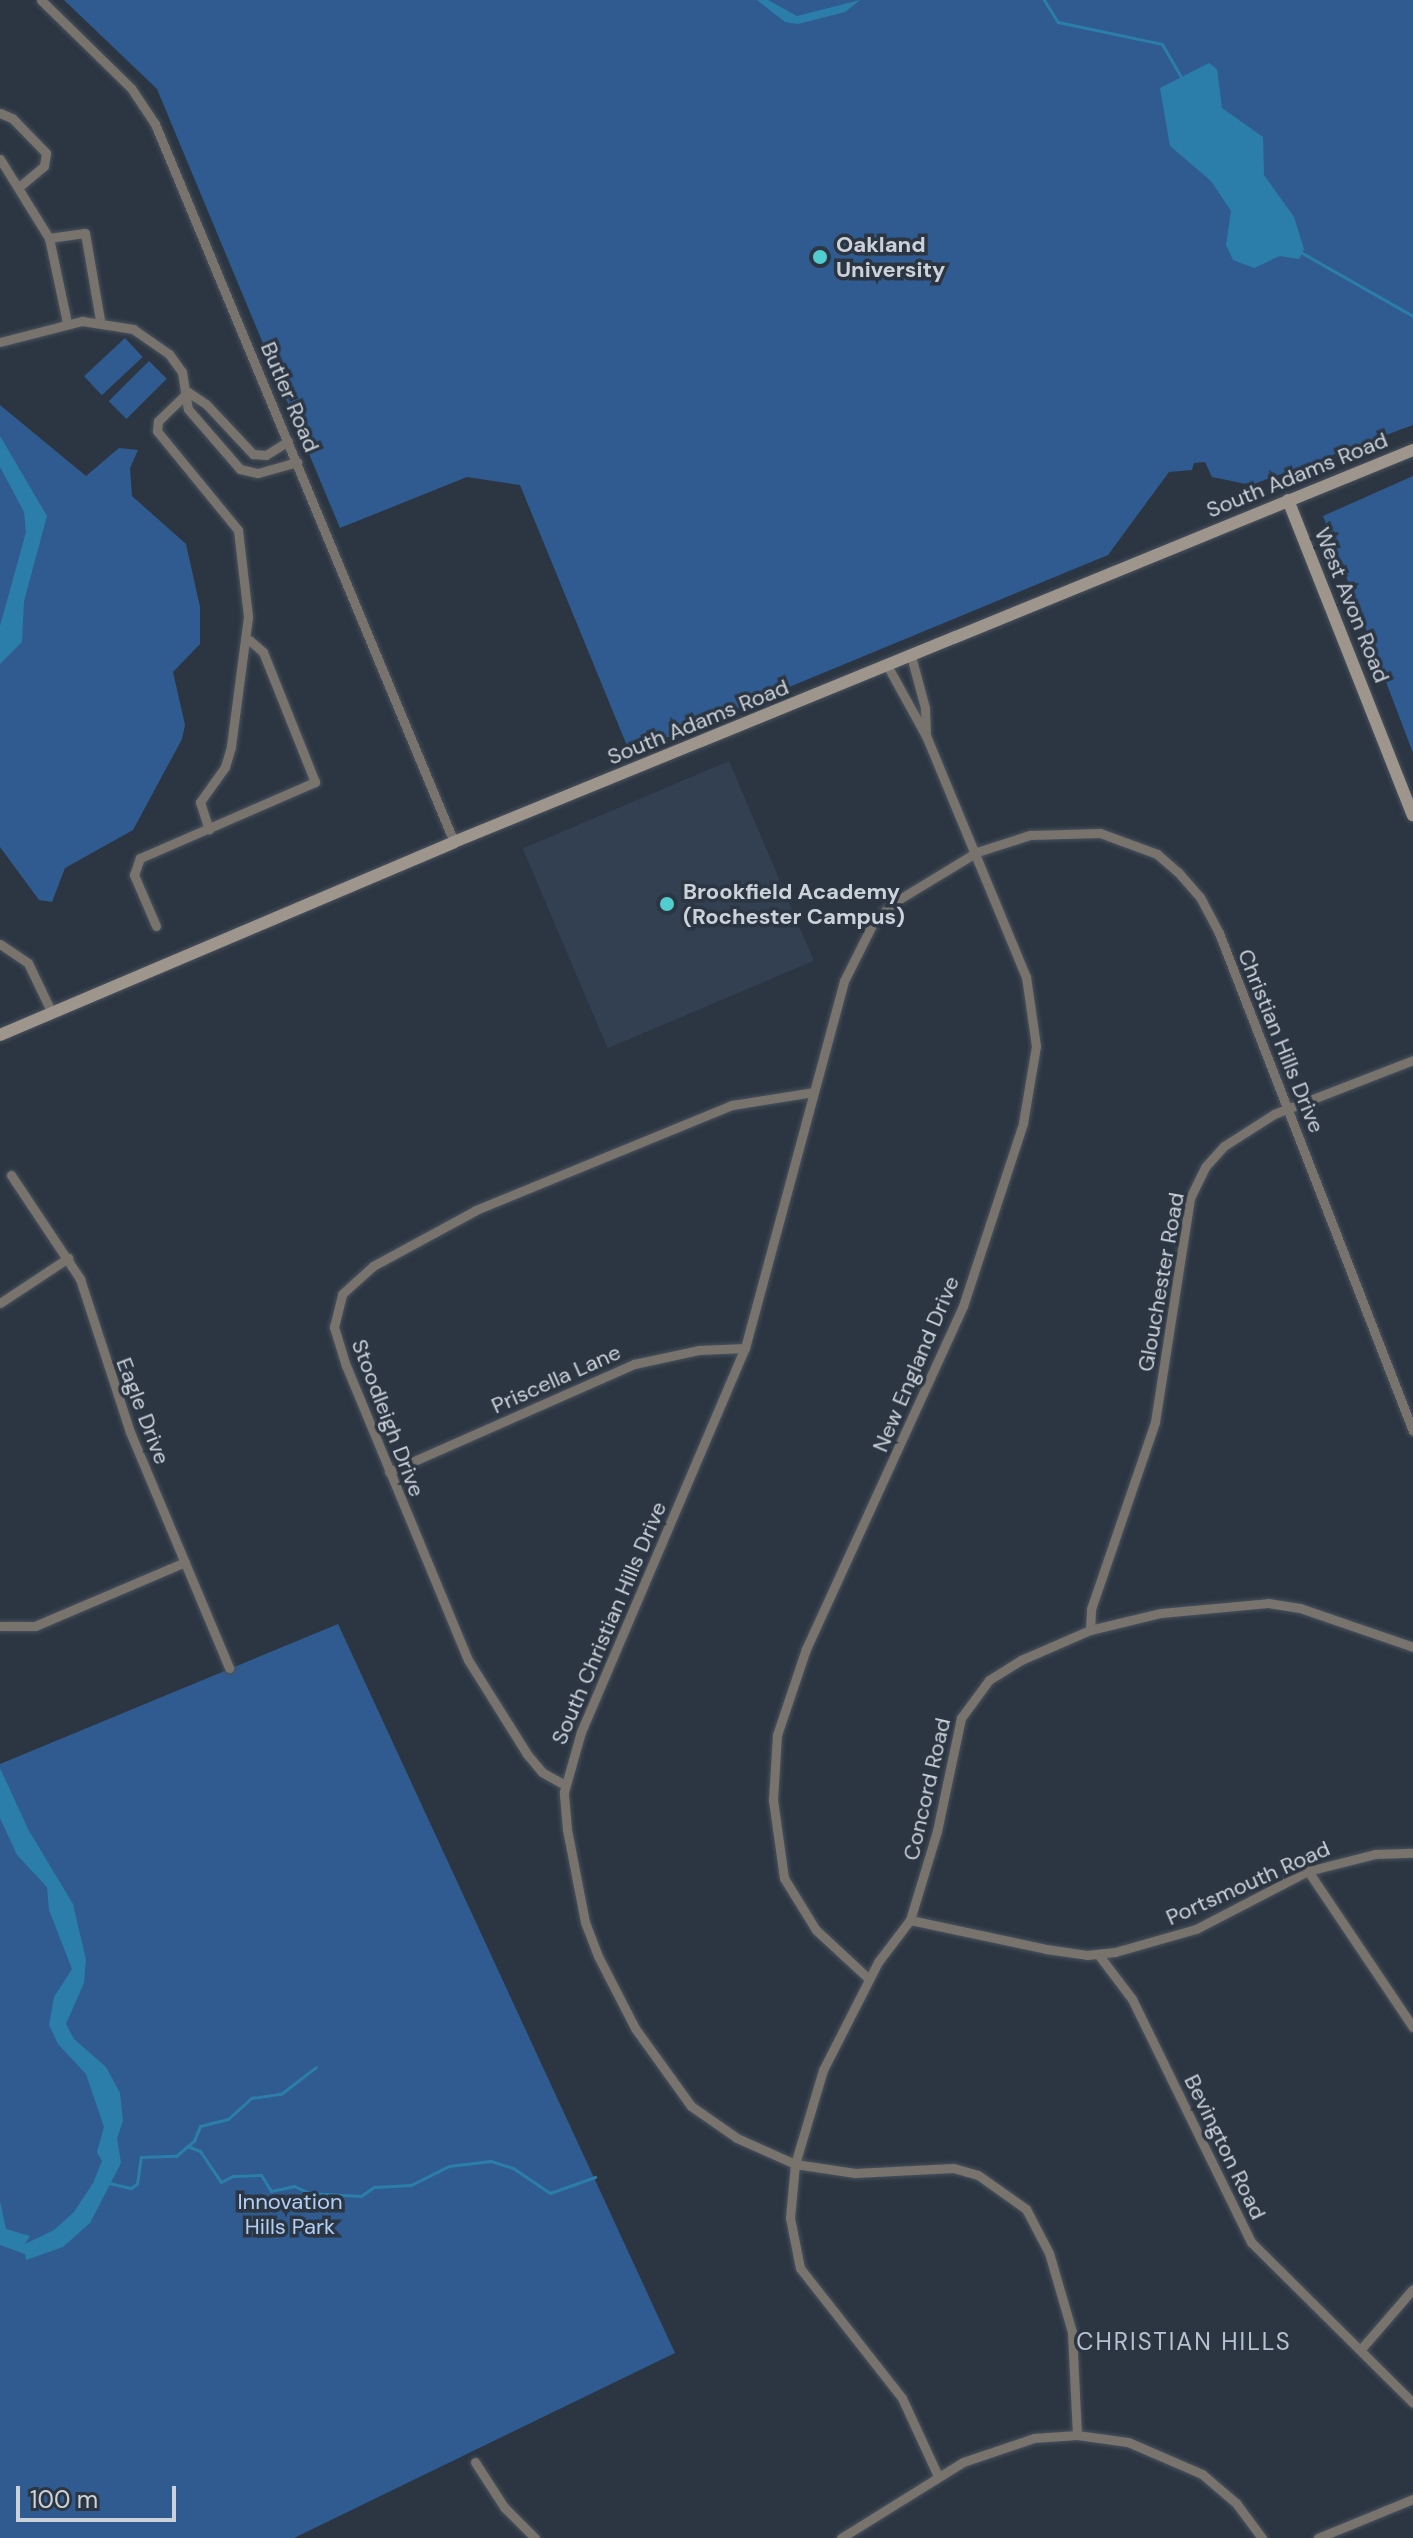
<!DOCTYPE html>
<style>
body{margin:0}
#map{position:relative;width:1413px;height:2538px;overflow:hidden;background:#2c3642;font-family:"DM Sans",sans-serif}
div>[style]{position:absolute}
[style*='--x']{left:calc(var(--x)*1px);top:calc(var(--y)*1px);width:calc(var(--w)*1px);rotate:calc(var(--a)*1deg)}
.built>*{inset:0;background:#324052;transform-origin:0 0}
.green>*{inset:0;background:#2f5b90;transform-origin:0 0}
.water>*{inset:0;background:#2c7eaa}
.stream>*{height:3px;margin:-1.5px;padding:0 1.5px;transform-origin:1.5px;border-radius:1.5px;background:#2c7eaa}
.roads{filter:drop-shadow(0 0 2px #49525d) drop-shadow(0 0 2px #49525d)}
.street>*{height:9px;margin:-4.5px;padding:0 4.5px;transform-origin:4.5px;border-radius:4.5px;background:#78736d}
.secondary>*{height:12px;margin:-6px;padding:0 6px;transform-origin:6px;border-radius:6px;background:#9e968c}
.dots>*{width:22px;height:22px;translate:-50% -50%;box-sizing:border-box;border:4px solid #2c3642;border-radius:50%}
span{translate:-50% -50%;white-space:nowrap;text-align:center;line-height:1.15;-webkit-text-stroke:7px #2c3642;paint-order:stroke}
.poi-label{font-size:22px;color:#ccd2da;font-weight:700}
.left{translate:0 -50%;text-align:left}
.street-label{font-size:22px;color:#ccd2da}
.park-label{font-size:22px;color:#b2d0f7}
.neighbourhood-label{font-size:24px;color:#b6c2d1;letter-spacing:2px}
.scale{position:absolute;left:16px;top:2486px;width:160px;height:36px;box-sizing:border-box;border:4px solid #ccd2da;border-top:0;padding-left:10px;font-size:24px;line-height:28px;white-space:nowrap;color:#ccd2da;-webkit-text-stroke:6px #2c3642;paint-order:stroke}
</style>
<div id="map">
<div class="built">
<i style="left:729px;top:761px;width:217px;height:224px;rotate:67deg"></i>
</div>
<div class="green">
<i style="clip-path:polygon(64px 0,1413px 0,1413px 425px,1251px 485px,1212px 477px,1205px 462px,1194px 463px,1192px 470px,1169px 472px,1108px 555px,630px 753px,520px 485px,467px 477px,340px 528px,157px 89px)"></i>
<i style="left:125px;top:338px;width:26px;height:56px;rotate:47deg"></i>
<i style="left:149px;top:361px;width:25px;height:57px;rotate:45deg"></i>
<i style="clip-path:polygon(0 405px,86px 476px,119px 448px,138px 450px,130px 468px,132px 496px,186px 544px,200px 607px,200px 644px,173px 672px,185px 725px,182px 739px,133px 830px,65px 868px,52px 902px,39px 900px,0 847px)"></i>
<i style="clip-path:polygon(1413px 476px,1413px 753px,1323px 516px)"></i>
<i style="clip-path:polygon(338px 1624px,675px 2353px,294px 2538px,0 2538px,0 1764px)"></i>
</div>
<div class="water">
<i style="clip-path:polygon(757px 0,768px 0,797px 16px,860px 0,845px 12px,798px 24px,785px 22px)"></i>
<i style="clip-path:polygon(1209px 63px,1217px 69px,1222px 108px,1263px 137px,1264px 175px,1294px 217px,1304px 249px,1299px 259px,1280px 256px,1254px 268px,1233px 260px,1226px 245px,1231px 211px,1211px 181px,1170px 146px,1160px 88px)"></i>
<i style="clip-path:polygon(0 436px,47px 516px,24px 601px,22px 642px,0 664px,0 626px,26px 532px,24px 512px,0 467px)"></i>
<i style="clip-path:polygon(0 1768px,28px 1829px,73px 1904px,86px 1960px,84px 1983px,66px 2024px,74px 2039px,106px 2067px,120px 2093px,123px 2121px,117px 2138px,121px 2163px,90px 2223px,63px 2247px,26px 2260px,25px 2254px,0 2245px,0 2201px,6px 2229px,30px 2236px,25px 2244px,54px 2230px,74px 2212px,93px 2183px,102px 2161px,97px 2152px,104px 2127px,86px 2074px,58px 2044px,49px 2025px,54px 1997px,72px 1969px,49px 1910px,47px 1887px,17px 1855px,0 1818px)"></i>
</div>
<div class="stream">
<i style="--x:1044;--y:0;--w:26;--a:58"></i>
<i style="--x:1058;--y:22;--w:106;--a:11.9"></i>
<i style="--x:1162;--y:44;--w:39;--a:60"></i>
<i style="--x:1302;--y:253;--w:128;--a:29.6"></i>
<i style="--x:187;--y:2146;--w:14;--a:21"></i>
<i style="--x:200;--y:2151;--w:37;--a:56"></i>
<i style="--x:221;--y:2182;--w:13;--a:-27"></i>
<i style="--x:233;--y:2176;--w:28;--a:-2"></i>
<i style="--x:261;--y:2175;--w:19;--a:58"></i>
<i style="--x:271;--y:2191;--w:24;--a:-12"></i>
<i style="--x:294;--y:2186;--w:17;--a:25"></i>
<i style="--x:309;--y:2193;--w:52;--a:3.3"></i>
<i style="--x:361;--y:2196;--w:16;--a:-35"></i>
<i style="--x:374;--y:2187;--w:37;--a:-3"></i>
<i style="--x:411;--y:2185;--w:42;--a:-26.6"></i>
<i style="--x:449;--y:2166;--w:42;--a:-6.8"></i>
<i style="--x:491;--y:2161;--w:23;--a:18"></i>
<i style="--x:513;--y:2168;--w:45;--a:34"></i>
<i style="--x:550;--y:2193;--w:48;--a:-19.6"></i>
<i style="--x:109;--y:2183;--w:23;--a:13"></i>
<i style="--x:131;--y:2188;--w:7;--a:-34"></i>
<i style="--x:137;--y:2184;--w:27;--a:-82"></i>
<i style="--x:141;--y:2157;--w:35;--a:-2"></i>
<i style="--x:176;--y:2156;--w:23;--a:-40"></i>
<i style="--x:194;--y:2141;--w:16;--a:-68"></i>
<i style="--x:200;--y:2126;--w:29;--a:-14"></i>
<i style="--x:228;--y:2119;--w:31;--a:-42"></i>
<i style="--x:251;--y:2098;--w:30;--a:-8"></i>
<i style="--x:281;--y:2094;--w:44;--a:-37.6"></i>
</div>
<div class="roads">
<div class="street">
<i style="--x:41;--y:0;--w:126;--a:44.4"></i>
<i style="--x:131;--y:88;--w:43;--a:56.3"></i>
<i style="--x:155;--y:124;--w:778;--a:67.39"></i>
<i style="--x:0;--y:113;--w:13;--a:23"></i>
<i style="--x:12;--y:118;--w:49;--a:45.8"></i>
<i style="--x:46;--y:153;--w:13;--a:99"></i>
<i style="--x:44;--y:166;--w:31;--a:140"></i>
<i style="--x:0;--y:159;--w:93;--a:58.2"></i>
<i style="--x:49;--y:238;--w:87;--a:78"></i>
<i style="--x:49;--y:238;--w:36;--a:-8"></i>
<i style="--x:85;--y:233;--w:88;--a:80.2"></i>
<i style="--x:0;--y:342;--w:85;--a:-14.4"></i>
<i style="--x:82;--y:321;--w:52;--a:8.9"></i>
<i style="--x:133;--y:329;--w:44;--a:34.8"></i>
<i style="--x:169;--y:354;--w:22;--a:54"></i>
<i style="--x:182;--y:372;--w:37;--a:81"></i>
<i style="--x:188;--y:409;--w:79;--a:49.1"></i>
<i style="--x:240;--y:469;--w:18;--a:13"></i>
<i style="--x:258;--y:473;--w:41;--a:-15.8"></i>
<i style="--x:188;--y:392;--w:42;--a:136"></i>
<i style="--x:158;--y:421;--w:10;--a:96"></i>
<i style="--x:157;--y:431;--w:128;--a:50.7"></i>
<i style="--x:238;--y:530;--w:88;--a:83.4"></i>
<i style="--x:248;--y:617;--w:131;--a:97.5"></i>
<i style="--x:231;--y:747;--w:21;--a:107"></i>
<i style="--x:225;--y:767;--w:43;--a:125.5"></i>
<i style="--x:200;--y:802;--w:29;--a:72"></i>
<i style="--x:188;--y:392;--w:22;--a:34"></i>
<i style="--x:206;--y:404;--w:69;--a:46.8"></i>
<i style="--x:253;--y:454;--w:13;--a:4"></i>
<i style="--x:266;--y:455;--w:26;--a:-32"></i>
<i style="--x:911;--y:656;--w:54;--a:74.9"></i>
<i style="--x:925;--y:708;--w:28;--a:88"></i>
<i style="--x:156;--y:926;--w:56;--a:-113.3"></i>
<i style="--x:134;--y:875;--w:18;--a:-71"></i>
<i style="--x:140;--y:858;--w:191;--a:-23.5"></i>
<i style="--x:315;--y:782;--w:140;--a:-111.8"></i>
<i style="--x:263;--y:652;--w:18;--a:-139"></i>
<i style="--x:0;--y:944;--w:34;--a:34"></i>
<i style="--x:28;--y:963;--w:55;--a:64.4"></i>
<i style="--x:11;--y:1175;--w:125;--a:56.4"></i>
<i style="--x:80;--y:1279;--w:161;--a:71.9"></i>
<i style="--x:130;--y:1432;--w:256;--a:67.2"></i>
<i style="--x:0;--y:1303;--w:82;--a:-33.5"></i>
<i style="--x:389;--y:1472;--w:268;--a:-23.8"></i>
<i style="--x:634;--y:1364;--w:66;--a:-12.2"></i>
<i style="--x:699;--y:1350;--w:46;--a:-2.5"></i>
<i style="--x:0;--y:1626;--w:35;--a:0"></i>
<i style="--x:35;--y:1626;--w:163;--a:-23.1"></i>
<i style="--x:1090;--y:1630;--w:21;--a:-87"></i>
<i style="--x:1091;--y:1609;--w:198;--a:-71.1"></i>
<i style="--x:1155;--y:1422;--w:227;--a:-81.1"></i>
<i style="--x:1190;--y:1198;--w:34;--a:-64"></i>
<i style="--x:1205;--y:1167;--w:28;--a:-48"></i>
<i style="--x:1224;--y:1146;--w:59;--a:-32.6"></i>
<i style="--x:1274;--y:1114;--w:149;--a:-21.2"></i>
<i style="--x:565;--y:1785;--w:26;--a:-151"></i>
<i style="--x:542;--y:1772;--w:23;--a:-130"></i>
<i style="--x:527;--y:1754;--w:111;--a:-122.1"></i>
<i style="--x:468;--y:1660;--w:318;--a:-112.5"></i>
<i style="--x:346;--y:1366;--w:41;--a:-107.1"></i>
<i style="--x:334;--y:1327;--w:34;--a:-76"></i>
<i style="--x:342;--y:1294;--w:42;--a:-42.1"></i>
<i style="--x:373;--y:1266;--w:117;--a:-28.5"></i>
<i style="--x:476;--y:1210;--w:277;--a:-22.3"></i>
<i style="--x:732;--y:1105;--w:82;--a:-9.1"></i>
<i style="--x:1308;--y:1871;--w:188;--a:56.1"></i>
<i style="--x:910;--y:1920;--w:139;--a:12"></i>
<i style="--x:1046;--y:1949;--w:41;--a:8.3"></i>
<i style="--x:1087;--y:1955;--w:28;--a:-6"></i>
<i style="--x:1115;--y:1952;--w:84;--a:-15.9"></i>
<i style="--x:1196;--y:1929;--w:126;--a:-27.4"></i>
<i style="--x:1308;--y:1871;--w:69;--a:-14.2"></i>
<i style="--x:1375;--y:1854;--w:38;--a:-2"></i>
<i style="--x:1098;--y:1954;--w:56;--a:52.9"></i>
<i style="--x:1132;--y:1999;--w:271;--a:63.9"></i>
<i style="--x:1251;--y:2242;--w:228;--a:44.8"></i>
<i style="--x:869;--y:1979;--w:72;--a:-137.2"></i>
<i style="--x:816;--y:1930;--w:61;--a:-121.6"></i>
<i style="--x:784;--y:1878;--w:79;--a:-98"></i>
<i style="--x:773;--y:1800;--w:65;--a:-86.5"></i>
<i style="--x:777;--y:1735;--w:91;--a:-71.4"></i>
<i style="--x:806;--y:1649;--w:377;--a:-65.4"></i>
<i style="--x:963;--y:1306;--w:193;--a:-71.8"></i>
<i style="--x:1023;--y:1123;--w:78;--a:-80.4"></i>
<i style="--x:1036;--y:1046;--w:70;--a:-98.2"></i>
<i style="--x:1026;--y:977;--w:261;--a:-112.5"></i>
<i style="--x:926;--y:736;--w:81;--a:-118.8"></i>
<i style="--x:1361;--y:2349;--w:79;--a:-49.1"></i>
<i style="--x:1077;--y:2435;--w:103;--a:-92.8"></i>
<i style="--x:1072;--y:2332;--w:82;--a:-106.2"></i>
<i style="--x:1049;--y:2253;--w:50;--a:-117.6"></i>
<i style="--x:1026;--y:2209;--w:59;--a:-144.7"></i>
<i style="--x:978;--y:2175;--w:26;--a:-164"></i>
<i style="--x:953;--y:2168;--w:98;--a:177.1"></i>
<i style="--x:855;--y:2173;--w:61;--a:-171.5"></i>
<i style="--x:795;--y:2164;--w:64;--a:-155.9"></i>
<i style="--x:737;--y:2138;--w:56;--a:-145.2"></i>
<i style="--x:691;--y:2106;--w:96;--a:-125.7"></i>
<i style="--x:635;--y:2028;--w:81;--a:-117.2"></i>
<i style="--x:598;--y:1956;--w:36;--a:-111"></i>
<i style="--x:585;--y:1922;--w:95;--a:-101"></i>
<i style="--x:567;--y:1829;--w:37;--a:-95"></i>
<i style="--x:564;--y:1792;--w:62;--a:-74.2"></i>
<i style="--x:581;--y:1732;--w:418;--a:-66.9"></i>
<i style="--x:745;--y:1348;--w:380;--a:-74.9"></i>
<i style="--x:844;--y:981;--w:65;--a:-63.4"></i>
<i style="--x:873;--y:923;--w:28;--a:-45"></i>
<i style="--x:893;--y:903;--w:98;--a:-31.3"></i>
<i style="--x:977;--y:852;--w:56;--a:-17.8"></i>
<i style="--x:1030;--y:835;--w:70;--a:-1.6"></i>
<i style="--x:1100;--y:833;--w:61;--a:20.2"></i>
<i style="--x:1157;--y:854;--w:28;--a:41"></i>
<i style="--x:1178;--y:872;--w:33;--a:49"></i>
<i style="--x:1200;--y:897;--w:41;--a:62.2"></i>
<i style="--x:1219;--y:933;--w:534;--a:68.72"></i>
<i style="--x:475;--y:2462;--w:54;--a:57.2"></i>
<i style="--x:504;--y:2507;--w:44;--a:45"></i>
<i style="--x:938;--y:2476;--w:86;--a:-114.8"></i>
<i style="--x:902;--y:2398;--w:165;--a:-128.1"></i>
<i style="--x:800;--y:2268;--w:51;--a:-101.3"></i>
<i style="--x:790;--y:2218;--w:54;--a:-84.7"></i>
<i style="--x:795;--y:2164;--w:98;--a:-73.4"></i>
<i style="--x:823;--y:2070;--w:121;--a:-63"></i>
<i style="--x:878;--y:1962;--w:53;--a:-52.7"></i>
<i style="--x:910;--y:1920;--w:93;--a:-73.1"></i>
<i style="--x:937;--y:1831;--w:116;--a:-78"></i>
<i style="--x:961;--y:1718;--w:47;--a:-53.6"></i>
<i style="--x:989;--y:1680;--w:38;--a:-32"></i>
<i style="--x:1021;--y:1660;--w:75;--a:-23.5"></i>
<i style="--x:1090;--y:1630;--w:73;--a:-13.5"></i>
<i style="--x:1161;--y:1613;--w:107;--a:-5.3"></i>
<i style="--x:1268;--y:1603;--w:32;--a:9"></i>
<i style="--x:1300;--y:1608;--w:120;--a:19"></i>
<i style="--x:841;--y:2538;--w:144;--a:-31.9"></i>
<i style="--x:963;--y:2462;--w:75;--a:-18.7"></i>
<i style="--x:1034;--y:2438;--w:43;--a:-4"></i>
<i style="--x:1077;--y:2435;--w:51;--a:7.8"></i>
<i style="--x:1128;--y:2442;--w:81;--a:23.4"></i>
<i style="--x:1202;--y:2474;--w:45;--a:40.5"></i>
<i style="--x:1236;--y:2503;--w:44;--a:53.4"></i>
<i style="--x:1318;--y:2538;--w:103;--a:-22.3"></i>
</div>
<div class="secondary">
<i style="--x:1288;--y:500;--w:339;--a:68.4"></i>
<i style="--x:0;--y:1035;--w:493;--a:-23"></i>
<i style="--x:454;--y:842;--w:1036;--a:-22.23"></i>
</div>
</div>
<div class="dots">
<i style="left:820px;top:257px;background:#52cdcf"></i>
<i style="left:667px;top:904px;background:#52cdcf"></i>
</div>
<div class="poi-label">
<span class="left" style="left:836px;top:257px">Oakland<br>University</span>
<span class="left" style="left:683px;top:904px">Brookfield Academy<br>(Rochester Campus)</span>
</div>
<div class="street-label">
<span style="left:290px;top:397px;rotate:67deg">Butler Road</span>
<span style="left:1297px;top:475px;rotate:-22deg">South Adams Road</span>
<span style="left:1352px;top:605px;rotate:68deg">West Avon Road</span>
<span style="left:698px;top:722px;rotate:-22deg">South Adams Road</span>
<span style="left:1281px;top:1041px;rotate:68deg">Christian Hills Drive</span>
<span style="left:1161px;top:1282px;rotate:-80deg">Glouchester Road</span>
<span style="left:916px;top:1364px;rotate:-67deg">New England Drive</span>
<span style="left:556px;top:1379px;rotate:-24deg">Priscella Lane</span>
<span style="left:143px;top:1411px;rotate:69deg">Eagle Drive</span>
<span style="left:388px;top:1418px;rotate:69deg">Stoodleigh Drive</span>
<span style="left:609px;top:1623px;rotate:-67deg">South Christian Hills Drive</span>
<span style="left:927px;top:1789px;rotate:-77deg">Concord Road</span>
<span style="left:1248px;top:1883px;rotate:-24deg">Portsmouth Road</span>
<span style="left:1225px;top:2147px;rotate:64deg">Bevington Road</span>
</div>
<div class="park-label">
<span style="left:290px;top:2214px">Innovation<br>Hills Park</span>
</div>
<div class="neighbourhood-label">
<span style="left:1184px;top:2342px">CHRISTIAN HILLS</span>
</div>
<div class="scale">100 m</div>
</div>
